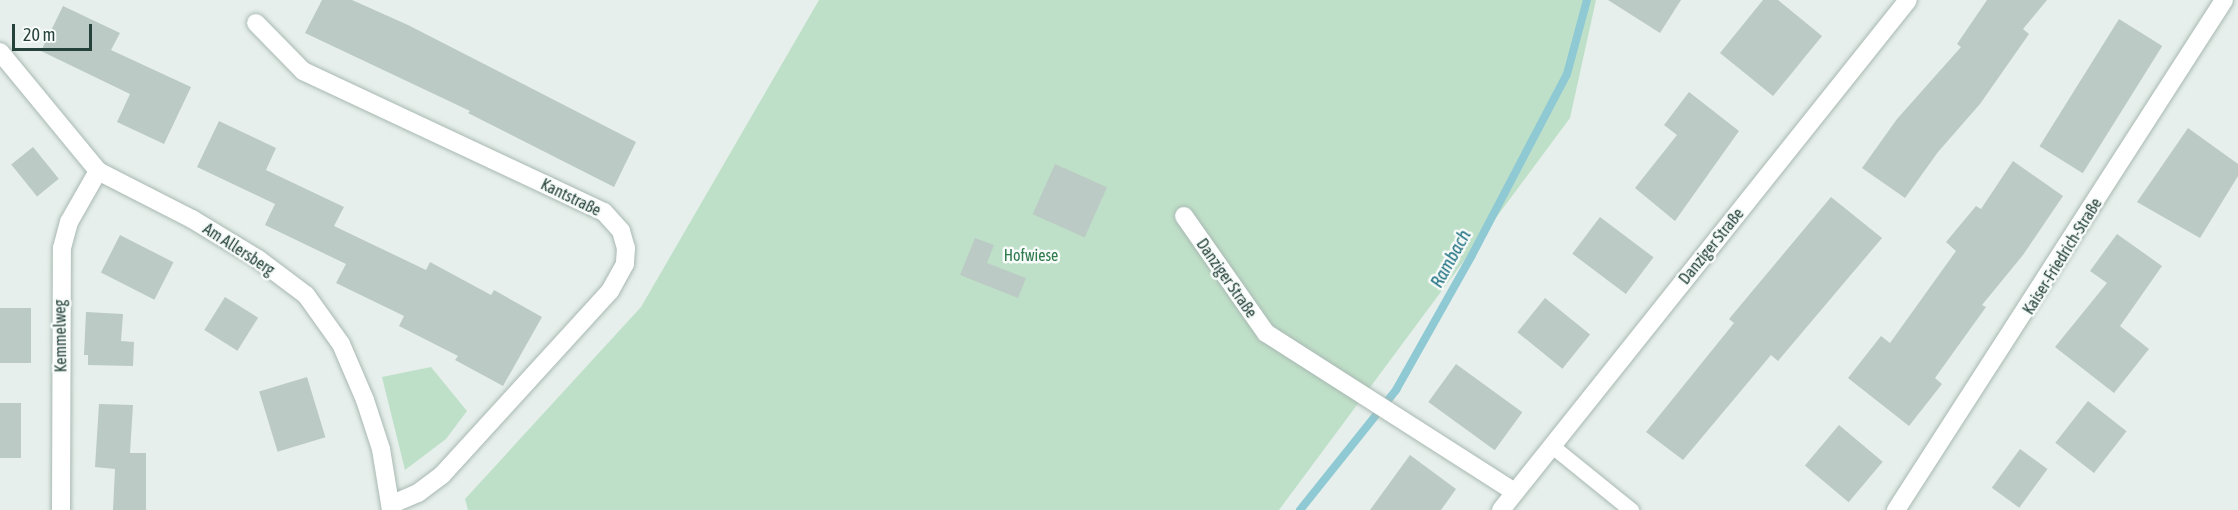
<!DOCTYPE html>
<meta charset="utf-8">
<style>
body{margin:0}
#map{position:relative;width:2238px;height:510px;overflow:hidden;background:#e6efeb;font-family:"Asap Condensed",sans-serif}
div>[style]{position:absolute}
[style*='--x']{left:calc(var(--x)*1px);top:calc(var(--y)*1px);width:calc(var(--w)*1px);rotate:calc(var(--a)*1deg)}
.green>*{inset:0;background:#bfe0c8}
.stream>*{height:8px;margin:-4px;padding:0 4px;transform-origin:4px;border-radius:4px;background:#8ec9d4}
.building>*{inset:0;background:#bbcac4;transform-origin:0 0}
.roads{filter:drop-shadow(0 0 2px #a8b8b2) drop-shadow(0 0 2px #a8b8b2)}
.lane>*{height:15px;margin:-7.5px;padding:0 7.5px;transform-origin:7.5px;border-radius:7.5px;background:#fff}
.street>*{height:18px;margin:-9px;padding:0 9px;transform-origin:9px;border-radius:9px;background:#fff}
.secondary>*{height:18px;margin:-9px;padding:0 9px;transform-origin:9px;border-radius:9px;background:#fff}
span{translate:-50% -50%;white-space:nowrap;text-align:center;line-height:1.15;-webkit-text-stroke:5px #f7fbf9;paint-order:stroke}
.street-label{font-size:16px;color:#24423a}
.park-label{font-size:16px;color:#2d7a4b}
.water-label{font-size:18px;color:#1c6f80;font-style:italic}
.scale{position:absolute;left:12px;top:24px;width:80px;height:27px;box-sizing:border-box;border:3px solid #24423a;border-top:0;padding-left:8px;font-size:18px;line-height:21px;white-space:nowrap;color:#24423a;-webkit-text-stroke:4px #f7fbf9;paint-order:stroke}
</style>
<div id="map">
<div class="green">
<i style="clip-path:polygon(819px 0,1596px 0,1570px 118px,1279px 510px,468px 510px,465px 499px,641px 307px)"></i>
<i style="clip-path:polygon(431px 367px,467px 411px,446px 439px,405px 470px,382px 377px)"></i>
</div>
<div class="stream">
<i style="--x:1300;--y:510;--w:154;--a:-51.3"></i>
<i style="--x:1396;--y:390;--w:155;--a:-60.6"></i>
<i style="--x:1472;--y:255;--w:204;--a:-62.3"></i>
<i style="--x:1567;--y:74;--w:77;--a:-74.9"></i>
</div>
<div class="building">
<i style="clip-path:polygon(322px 0,352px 0,408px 25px,636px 142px,614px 187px,468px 113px,470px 111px,305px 33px)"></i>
<i style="clip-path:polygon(1608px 0,1681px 0,1660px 33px)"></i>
<i style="clip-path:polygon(1763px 0,1778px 0,1822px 36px,1773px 96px,1720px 53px)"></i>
<i style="clip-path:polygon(1987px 0,2047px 0,2023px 29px,2029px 34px,1980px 104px,1938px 152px,1905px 198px,1862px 168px,1897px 119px,1961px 47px,1957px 44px)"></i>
<i style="clip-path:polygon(63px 6px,120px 33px,111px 50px,191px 87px,164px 144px,117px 122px,130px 94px,41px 51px)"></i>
<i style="left:2119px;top:19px;width:51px;height:150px;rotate:32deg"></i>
<i style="clip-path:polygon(1689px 92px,1739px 131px,1675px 221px,1635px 188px,1677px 135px,1664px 125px)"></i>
<i style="clip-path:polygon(219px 121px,276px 148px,266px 170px,344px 207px,334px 226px,426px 270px,430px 262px,491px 295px,494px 290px,542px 317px,503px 386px,455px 360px,458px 356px,399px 326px,404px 316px,336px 283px,346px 264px,265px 225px,275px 204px,197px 167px)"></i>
<i style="clip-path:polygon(2188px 128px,2238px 164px,2238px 176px,2200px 238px,2137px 202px)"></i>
<i style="left:33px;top:147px;width:41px;height:28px;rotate:51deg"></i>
<i style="clip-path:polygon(2013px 161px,2063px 196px,2023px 255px,1982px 305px,1986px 307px,1935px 378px,1942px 384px,1909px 426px,1848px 378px,1881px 336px,1890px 343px,1956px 251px,1946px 242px,1976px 206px,1981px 209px)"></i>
<i style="left:1055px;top:164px;width:57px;height:55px;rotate:24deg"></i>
<i style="clip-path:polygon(1831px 197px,1882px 238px,1778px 361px,1771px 355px,1683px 460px,1646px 432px,1734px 323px,1729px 319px)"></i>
<i style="left:1600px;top:217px;width:67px;height:46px;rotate:37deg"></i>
<i style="clip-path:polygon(2117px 234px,2162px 266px,2120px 326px,2149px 349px,2114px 393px,2055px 347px,2107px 283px,2090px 271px)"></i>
<i style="left:120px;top:235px;width:60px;height:42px;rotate:27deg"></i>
<i style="clip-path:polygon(975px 238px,994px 245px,987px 263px,1026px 278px,1018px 298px,960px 275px)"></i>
<i style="left:225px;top:297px;width:39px;height:39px;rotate:32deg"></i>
<i style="left:1545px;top:298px;width:58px;height:44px;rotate:39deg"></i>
<i style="left:0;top:308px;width:31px;height:55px"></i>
<i style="clip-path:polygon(86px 312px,123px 314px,121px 341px,134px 342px,133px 366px,88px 365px,88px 355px,84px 355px)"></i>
<i style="left:1456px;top:364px;width:82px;height:47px;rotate:36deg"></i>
<i style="left:307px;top:377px;width:63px;height:50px;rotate:73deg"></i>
<i style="left:2088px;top:401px;width:49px;height:53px;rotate:38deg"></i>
<i style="left:0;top:403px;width:21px;height:55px"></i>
<i style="clip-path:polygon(99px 404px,133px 405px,130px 453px,146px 453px,146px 510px,113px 510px,115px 469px,95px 467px)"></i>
<i style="left:1839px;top:425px;width:57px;height:53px;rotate:40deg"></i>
<i style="left:2020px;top:449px;width:34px;height:48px;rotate:36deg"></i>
<i style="clip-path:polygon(1410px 455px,1456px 489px,1441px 510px,1370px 510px)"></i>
</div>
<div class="roads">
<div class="lane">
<i style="--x:1552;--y:446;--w:102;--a:39"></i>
</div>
<div class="street">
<i style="--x:256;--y:23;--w:67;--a:45.6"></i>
<i style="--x:303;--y:71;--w:332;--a:25.1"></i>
<i style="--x:604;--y:212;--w:25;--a:48"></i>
<i style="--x:621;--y:231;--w:18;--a:74"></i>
<i style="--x:626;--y:248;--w:16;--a:94"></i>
<i style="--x:625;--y:264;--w:31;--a:119"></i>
<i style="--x:610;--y:291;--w:249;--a:132.4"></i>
<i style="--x:442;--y:475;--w:30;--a:143"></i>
<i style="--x:418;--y:493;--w:28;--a:157"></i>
<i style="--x:0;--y:52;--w:154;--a:50.5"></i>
<i style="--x:98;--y:171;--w:106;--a:27.1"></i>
<i style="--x:192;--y:219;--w:77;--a:31.2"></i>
<i style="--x:258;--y:259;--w:60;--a:36.9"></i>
<i style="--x:306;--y:295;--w:60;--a:54.5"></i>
<i style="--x:341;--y:344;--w:61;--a:66.8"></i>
<i style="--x:365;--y:400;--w:52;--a:71.9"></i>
<i style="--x:381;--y:449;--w:62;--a:80.7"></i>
<i style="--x:1184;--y:216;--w:143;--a:55"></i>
<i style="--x:1266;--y:333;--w:295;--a:32.6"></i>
<i style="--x:61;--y:510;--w:262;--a:-89.8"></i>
<i style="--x:62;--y:248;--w:27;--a:-75"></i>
<i style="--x:69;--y:222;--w:59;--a:-60.4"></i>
<i style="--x:1896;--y:510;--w:606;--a:-57.25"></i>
</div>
<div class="secondary">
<i style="--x:1501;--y:510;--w:652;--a:-51.41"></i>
</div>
</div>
<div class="street-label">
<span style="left:571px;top:197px;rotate:26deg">Kantstraße</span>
<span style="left:1711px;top:246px;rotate:-51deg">Danziger Straße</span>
<span style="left:239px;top:249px;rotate:33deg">Am Allersberg</span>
<span style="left:2062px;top:256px;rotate:-58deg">Kaiser-Friedrich-Straße</span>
<span style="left:1227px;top:278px;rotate:55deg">Danziger Straße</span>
<span style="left:60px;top:336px;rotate:-91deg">Kemmelweg</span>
</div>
<div class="park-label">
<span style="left:1031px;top:255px">Hofwiese</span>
</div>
<div class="water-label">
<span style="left:1451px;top:259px;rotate:-61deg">Rambach</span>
</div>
<div class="scale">20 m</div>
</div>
